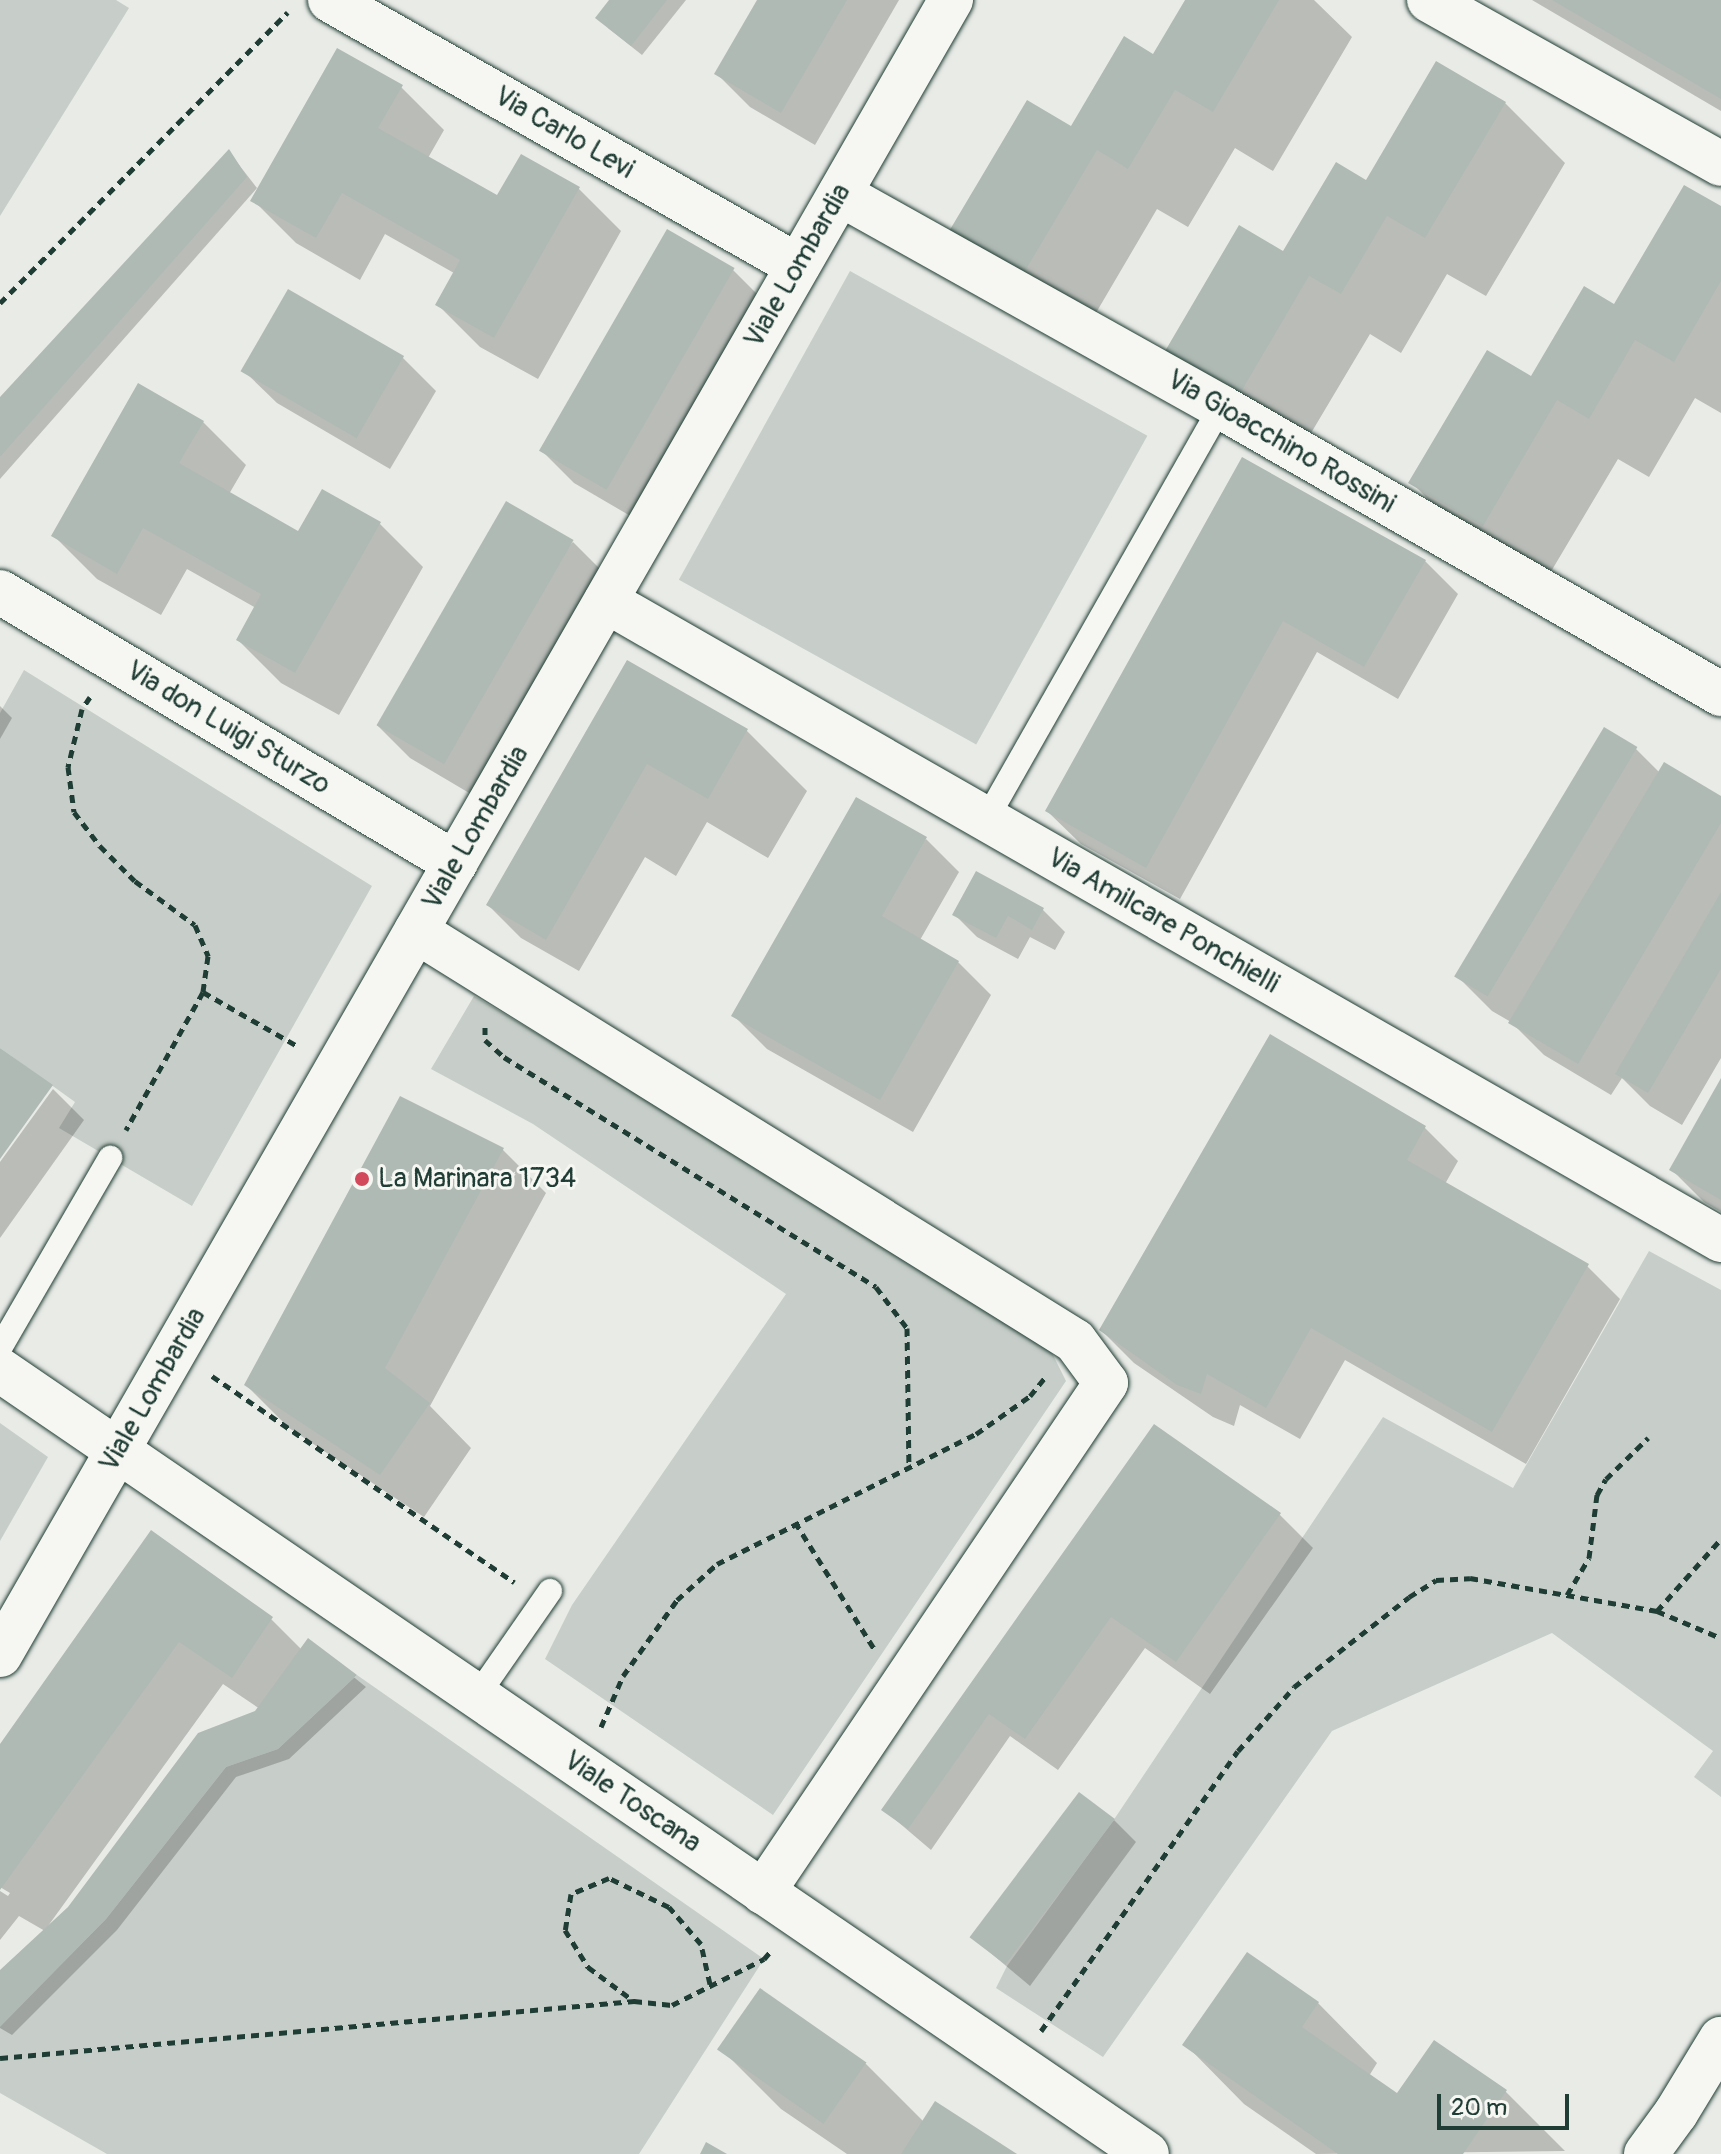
<!DOCTYPE html>
<style>
body{margin:0}
#map{position:relative;width:1721px;height:2154px;overflow:hidden;background:#e9ebe7;font-family:Pangolin,sans-serif}
div>[style]{position:absolute}
[style*='--x']{left:calc(var(--x)*1px);top:calc(var(--y)*1px);width:calc(var(--w)*1px);rotate:calc(var(--a)*1deg)}
.green>*{inset:0;background:#c7cec9;transform-origin:0 0}
.shadow>*{inset:0;background:#0003}
.building>*{inset:0;background:#b0bab5;transform-origin:0 0}
.path>*{height:5px;margin-top:-2.5px;transform-origin:0;background:repeating-linear-gradient(90deg,#1f3d34 0 8px,transparent 0 14px)}
.roads{filter:drop-shadow(0 0 2px #1f3d34) drop-shadow(0 0 2px #1f3d34)}
.lane>*{height:24px;margin:-12px;padding:0 12px;transform-origin:12px;border-radius:12px;background:#f6f6f2}
.street>*{height:44px;margin:-22px;padding:0 22px;transform-origin:22px;border-radius:22px;background:#f6f6f2}
.secondary>*{height:44px;margin:-22px;padding:0 22px;transform-origin:22px;border-radius:22px;background:#f6f6f2}
.dots>*{width:22px;height:22px;translate:-50% -50%;box-sizing:border-box;border:4px solid #f6f6f2;border-radius:50%}
span{translate:-50% -50%;white-space:nowrap;text-align:center;line-height:1.15;-webkit-text-stroke:6px #f6f6f2;paint-order:stroke}
.street-label{font-size:28px;color:#1f3d34}
.poi-label{font-size:28px;color:#1f3d34}
.left{translate:0 -50%;text-align:left}
.scale{position:absolute;left:1437px;top:2094px;width:132px;height:36px;box-sizing:border-box;border:4px solid #1f3d34;border-top:0;padding-left:10px;font-size:24px;line-height:28px;white-space:nowrap;color:#1f3d34;-webkit-text-stroke:6px #f6f6f2;paint-order:stroke}
</style>
<div id="map">
<div class="green">
<i style="clip-path:polygon(0 0,116px 0,129px 8px,0 216px)"></i>
<i style="left:850px;top:271px;width:340px;height:353px;rotate:29deg"></i>
<i style="clip-path:polygon(24px 670px,372px 886px,192px 1206px,59px 1128px,75px 1102px,0 1048px,0 713px)"></i>
<i style="clip-path:polygon(474px 996px,1042px 1333px,1066px 1381px,773px 1815px,545px 1659px,572px 1605px,786px 1294px,533px 1124px,431px 1069px)"></i>
<i style="clip-path:polygon(1649px 1251px,1721px 1290px,1721px 1797px,1694px 1777px,1713px 1751px,1552px 1633px,1332px 1731px,1103px 2057px,996px 1988px,1007px 1966px,1115px 1818px,1383px 1417px,1513px 1488px)"></i>
<i style="clip-path:polygon(0 1423px,48px 1457px,0 1541px)"></i>
<i style="clip-path:polygon(357px 1675px,764px 1959px,639px 2154px,107px 2154px,0 2093px,0 2026px,106px 1919px,226px 1767px,278px 1749px)"></i>
</div>
<div class="shadow">
<i style="clip-path:polygon(611px 0,686px 0,642px 55px,608px 28px)"></i>
<i style="clip-path:polygon(760px 0,899px 0,815px 145px,750px 107px,717px 74px)"></i>
<i style="clip-path:polygon(1188px 0,1314px 0,1352px 37px,1273px 171px,1235px 148px,1188px 227px,1157px 209px,1083px 335px,1011px 292px,1072px 129px,1154px 57px)"></i>
<i style="clip-path:polygon(1532px 0,1721px 0,1721px 111px)"></i>
<i style="clip-path:polygon(401px 87px,444px 130px,428px 158px,498px 198px,578px 188px,621px 231px,538px 379px,480px 347px,437px 304px,454px 273px,385px 234px,360px 280px,296px 243px,253px 200px)"></i>
<i style="clip-path:polygon(1505px 103px,1565px 163px,1486px 296px,1447px 274px,1401px 353px,1370px 334px,1295px 460px,1223px 418px,1284px 254px)"></i>
<i style="clip-path:polygon(229px 152px,257px 188px,0 479px,0 400px)"></i>
<i style="clip-path:polygon(1721px 209px,1721px 413px,1695px 398px,1649px 477px,1618px 459px,1543px 585px,1471px 542px,1411px 482px,1615px 307px)"></i>
<i style="clip-path:polygon(733px 270px,766px 303px,639px 521px,574px 483px,541px 450px)"></i>
<i style="clip-path:polygon(403px 358px,436px 391px,390px 469px,277px 403px,243px 370px)"></i>
<i style="clip-path:polygon(203px 422px,246px 465px,229px 494px,299px 533px,380px 524px,423px 567px,339px 715px,281px 683px,238px 640px,256px 608px,187px 569px,161px 615px,97px 579px,54px 536px)"></i>
<i style="clip-path:polygon(1242px 460px,1425px 561px,1458px 594px,1398px 699px,1317px 652px,1180px 899px,1081px 844px,1047px 811px)"></i>
<i style="clip-path:polygon(573px 542px,606px 575px,476px 797px,410px 758px,377px 725px)"></i>
<i style="clip-path:polygon(628px 663px,747px 731px,807px 791px,768px 858px,707px 822px,676px 876px,645px 857px,579px 971px,521px 938px,488px 905px)"></i>
<i style="clip-path:polygon(0 706px,12px 718px,0 739px)"></i>
<i style="clip-path:polygon(1605px 730px,1636px 749px,1660px 773px,1721px 799px,1721px 1058px,1682px 1125px,1650px 1106px,1622px 1078px,1611px 1095px,1544px 1055px,1511px 1022px,1492px 1011px,1459px 978px)"></i>
<i style="clip-path:polygon(926px 839px,959px 872px,920px 940px,958px 962px,991px 995px,913px 1132px,767px 1049px,734px 1016px)"></i>
<i style="clip-path:polygon(977px 874px,1043px 910px,1065px 932px,1055px 950px,1030px 937px,1018px 959px,977px 937px,955px 915px)"></i>
<i style="clip-path:polygon(1271px 1036px,1425px 1128px,1458px 1161px,1445px 1184px,1587px 1266px,1620px 1299px,1526px 1464px,1345px 1360px,1300px 1439px,1240px 1405px,1234px 1426px,1213px 1417px,1134px 1363px,1101px 1330px)"></i>
<i style="clip-path:polygon(1721px 1082px,1721px 1212px,1704px 1202px,1671px 1169px)"></i>
<i style="clip-path:polygon(53px 1089px,84px 1120px,0 1238px,0 1162px)"></i>
<i style="clip-path:polygon(401px 1099px,503px 1150px,546px 1193px,430px 1406px,471px 1448px,424px 1517px,289px 1428px,246px 1385px)"></i>
<i style="clip-path:polygon(1154px 1426px,1280px 1515px,1313px 1548px,1210px 1694px,1145px 1648px,1058px 1770px,1010px 1736px,931px 1850px,884px 1810px)"></i>
<i style="clip-path:polygon(evenodd,152px 1533px,271px 1619px,302px 1650px,309px 1641px,366px 1687px,289px 1759px,236px 1777px,117px 1930px,12px 2035px,0 2028px,0 1972px,45px 1931px,19px 1916px,0 1940px,0 1891px,8px 1896px,10px 1893px,0 1887px,0 1748px,152px 1533px,223px 1684px,260px 1709px,70px 1908px,48px 1926px,223px 1684px)"></i>
<i style="clip-path:polygon(1114px 1820px,1136px 1842px,1030px 1986px,974px 1939px)"></i>
<i style="clip-path:polygon(1318px 2003px,1377px 2063px,1369px 2076px,1398px 2096px,1506px 2092px,1565px 2151px,1316px 2154px,1244px 2104px,1185px 2044px)"></i>
<i style="clip-path:polygon(721px 2049px,866px 2064px,924px 2122px,1013px 2154px,847px 2154px,781px 2109px)"></i>
</div>
<div class="building">
<i style="clip-path:polygon(609px 0,667px 0,631px 46px,595px 18px)"></i>
<i style="clip-path:polygon(757px 0,847px 0,781px 113px,714px 74px)"></i>
<i style="clip-path:polygon(1185px 0,1279px 0,1213px 112px,1175px 90px,1128px 169px,1097px 150px,1022px 276px,948px 233px,1027px 100px,1071px 126px,1124px 36px,1153px 54px)"></i>
<i style="clip-path:polygon(1552px 0,1721px 0,1721px 99px)"></i>
<i style="clip-path:polygon(337px 48px,403px 85px,378px 128px,497px 195px,521px 154px,580px 187px,494px 338px,435px 305px,460px 260px,342px 193px,316px 238px,250px 201px)"></i>
<i style="clip-path:polygon(1436px 61px,1506px 102px,1425px 238px,1387px 216px,1341px 294px,1309px 276px,1235px 402px,1161px 358px,1239px 225px,1283px 251px,1336px 162px,1366px 180px)"></i>
<i style="clip-path:polygon(229px 149px,247px 177px,0 457px,0 397px)"></i>
<i style="clip-path:polygon(1684px 185px,1721px 206px,1721px 281px,1674px 362px,1635px 340px,1589px 419px,1557px 400px,1483px 526px,1408px 483px,1487px 350px,1531px 376px,1584px 286px,1614px 304px)"></i>
<i style="left:667px;top:229px;width:78px;height:256px;rotate:30deg"></i>
<i style="left:288px;top:289px;width:134px;height:95px;rotate:30deg"></i>
<i style="clip-path:polygon(138px 383px,204px 421px,179px 463px,298px 531px,322px 489px,381px 522px,295px 673px,236px 640px,261px 594px,143px 528px,117px 574px,51px 536px)"></i>
<i style="clip-path:polygon(1242px 457px,1426px 560px,1364px 667px,1283px 621px,1146px 868px,1045px 811px)"></i>
<i style="left:506px;top:501px;width:78px;height:259px;rotate:30deg"></i>
<i style="clip-path:polygon(627px 660px,748px 729px,708px 799px,647px 764px,546px 940px,486px 905px)"></i>
<i style="left:1604px;top:727px;width:39px;height:291px;rotate:31deg"></i>
<i style="clip-path:polygon(1664px 762px,1721px 796px,1721px 823px,1578px 1064px,1508px 1023px)"></i>
<i style="clip-path:polygon(856px 797px,927px 837px,882px 916px,959px 961px,880px 1100px,731px 1016px)"></i>
<i style="clip-path:polygon(976px 871px,1044px 908px,1032px 930px,1008px 916px,996px 938px,952px 915px)"></i>
<i style="clip-path:polygon(1721px 892px,1721px 969px,1648px 1093px,1615px 1074px)"></i>
<i style="clip-path:polygon(1270px 1034px,1426px 1126px,1407px 1160px,1589px 1264px,1492px 1432px,1311px 1328px,1266px 1408px,1207px 1374px,1201px 1394px,1177px 1385px,1099px 1330px)"></i>
<i style="clip-path:polygon(0 1048px,53px 1085px,0 1159px)"></i>
<i style="clip-path:polygon(1721px 1078px,1721px 1200px,1669px 1170px)"></i>
<i style="clip-path:polygon(400px 1096px,504px 1148px,385px 1368px,430px 1403px,380px 1475px,244px 1385px)"></i>
<i style="clip-path:polygon(1154px 1424px,1281px 1513px,1176px 1662px,1111px 1617px,1025px 1739px,989px 1714px,908px 1829px,881px 1810px)"></i>
<i style="clip-path:polygon(151px 1530px,273px 1617px,232px 1678px,179px 1642px,0 1890px,0 1744px)"></i>
<i style="clip-path:polygon(308px 1638px,357px 1675px,278px 1749px,226px 1767px,106px 1919px,0 2027px,0 1970px,68px 1907px,198px 1733px,255px 1711px)"></i>
<i style="left:1079px;top:1792px;width:45px;height:182px;rotate:37deg"></i>
<i style="clip-path:polygon(1247px 1952px,1319px 2002px,1302px 2027px,1397px 2093px,1434px 2040px,1507px 2090px,1463px 2154px,1338px 2154px,1182px 2045px)"></i>
<i style="left:760px;top:1988px;width:130px;height:75px;rotate:35deg"></i>
<i style="clip-path:polygon(935px 2101px,1017px 2154px,901px 2154px)"></i>
<i style="clip-path:polygon(706px 2142px,727px 2154px,700px 2154px)"></i>
</div>
<div class="path">
<i style="--x:0;--y:303;--w:409;--a:-45.3"></i>
<i style="--x:90;--y:697;--w:14;--a:124"></i>
<i style="--x:82;--y:709;--w:60;--a:103.6"></i>
<i style="--x:68;--y:767;--w:45;--a:82.4"></i>
<i style="--x:74;--y:812;--w:43;--a:52.6"></i>
<i style="--x:100;--y:846;--w:49;--a:45"></i>
<i style="--x:135;--y:881;--w:74;--a:36.3"></i>
<i style="--x:195;--y:925;--w:34;--a:67"></i>
<i style="--x:208;--y:956;--w:36;--a:98"></i>
<i style="--x:203;--y:992;--w:158;--a:119.2"></i>
<i style="--x:203;--y:992;--w:111;--a:29.8"></i>
<i style="--x:485;--y:1027;--w:13;--a:90"></i>
<i style="--x:485;--y:1040;--w:25;--a:42"></i>
<i style="--x:504;--y:1057;--w:437;--a:31.7"></i>
<i style="--x:876;--y:1287;--w:51;--a:52.9"></i>
<i style="--x:907;--y:1328;--w:140;--a:89.2"></i>
<i style="--x:212;--y:1376;--w:366;--a:34.3"></i>
<i style="--x:795;--y:1522;--w:151;--a:58"></i>
<i style="--x:1567;--y:1595;--w:43;--a:-59.3"></i>
<i style="--x:1589;--y:1558;--w:64;--a:-82.8"></i>
<i style="--x:1597;--y:1495;--w:18;--a:-61"></i>
<i style="--x:1606;--y:1479;--w:59;--a:-44.3"></i>
<i style="--x:1657;--y:1611;--w:96;--a:-48.4"></i>
<i style="--x:601;--y:1727;--w:56;--a:-66.7"></i>
<i style="--x:623;--y:1676;--w:93;--a:-54.6"></i>
<i style="--x:677;--y:1600;--w:54;--a:-42"></i>
<i style="--x:717;--y:1564;--w:290;--a:-26.7"></i>
<i style="--x:976;--y:1434;--w:66;--a:-35.1"></i>
<i style="--x:1030;--y:1396;--w:27;--a:-51"></i>
<i style="--x:710;--y:1984;--w:41;--a:-102.7"></i>
<i style="--x:701;--y:1944;--w:49;--a:-130.9"></i>
<i style="--x:669;--y:1907;--w:67;--a:-154.2"></i>
<i style="--x:609;--y:1878;--w:41;--a:157.2"></i>
<i style="--x:571;--y:1894;--w:36;--a:99"></i>
<i style="--x:565;--y:1930;--w:44;--a:58.1"></i>
<i style="--x:588;--y:1967;--w:57;--a:36.5"></i>
<i style="--x:634;--y:2001;--w:38;--a:6"></i>
<i style="--x:672;--y:2005;--w:103;--a:-26.6"></i>
<i style="--x:764;--y:1959;--w:11;--a:-49"></i>
<i style="--x:1041;--y:2031;--w:342;--a:-54.9"></i>
<i style="--x:1238;--y:1751;--w:85;--a:-48.8"></i>
<i style="--x:1294;--y:1687;--w:146;--a:-38"></i>
<i style="--x:1409;--y:1597;--w:32;--a:-32"></i>
<i style="--x:1436;--y:1580;--w:34;--a:-3"></i>
<i style="--x:1470;--y:1578;--w:190;--a:10"></i>
<i style="--x:1657;--y:1611;--w:69;--a:22.9"></i>
<i style="--x:0;--y:2058;--w:637;--a:-5.14"></i>
</div>
<div class="roads">
<div class="lane">
<i style="--x:986;--y:820;--w:475;--a:-60.4"></i>
<i style="--x:0;--y:1348;--w:220;--a:-59.9"></i>
<i style="--x:477;--y:1696;--w:128;--a:-55.2"></i>
</div>
<div class="street">
<i style="--x:330;--y:0;--w:538;--a:29.61"></i>
<i style="--x:1429;--y:0;--w:335;--a:29.3"></i>
<i style="--x:840;--y:194;--w:436;--a:29.2"></i>
<i style="--x:1221;--y:407;--w:577;--a:29.86"></i>
<i style="--x:0;--y:592;--w:530;--a:30.78"></i>
<i style="--x:606;--y:601;--w:1285;--a:29.82"></i>
<i style="--x:416;--y:931;--w:776;--a:31.89"></i>
<i style="--x:1075;--y:1341;--w:52;--a:53.6"></i>
<i style="--x:1106;--y:1383;--w:614;--a:123.97"></i>
<i style="--x:0;--y:1370;--w:1389;--a:34.35"></i>
<i style="--x:1646;--y:2154;--w:51;--a:-53.8"></i>
<i style="--x:1676;--y:2113;--w:87;--a:-58.7"></i>
</div>
<div class="secondary">
<i style="--x:0;--y:1655;--w:1909;--a:-60.12"></i>
</div>
</div>
<div class="dots">
<i style="left:362px;top:1179px;background:#d1495b"></i>
</div>
<div class="street-label">
<span style="left:564px;top:133px;rotate:30deg">Via Carlo Levi</span>
<span style="left:798px;top:266px;rotate:-60deg">Viale Lombardia</span>
<span style="left:1281px;top:442px;rotate:30deg">Via Gioacchino Rossini</span>
<span style="left:228px;top:728px;rotate:31deg">Via don Luigi Sturzo</span>
<span style="left:476px;top:828px;rotate:-60deg">Viale Lombardia</span>
<span style="left:1163px;top:921px;rotate:30deg">Via Amilcare Ponchielli</span>
<span style="left:153px;top:1390px;rotate:-60deg">Viale Lombardia</span>
<span style="left:632px;top:1802px;rotate:34deg">Viale Toscana</span>
</div>
<div class="poi-label">
<span class="left" style="left:378px;top:1179px">La Marinara 1734</span>
</div>
<div class="scale">20 m</div>
</div>
